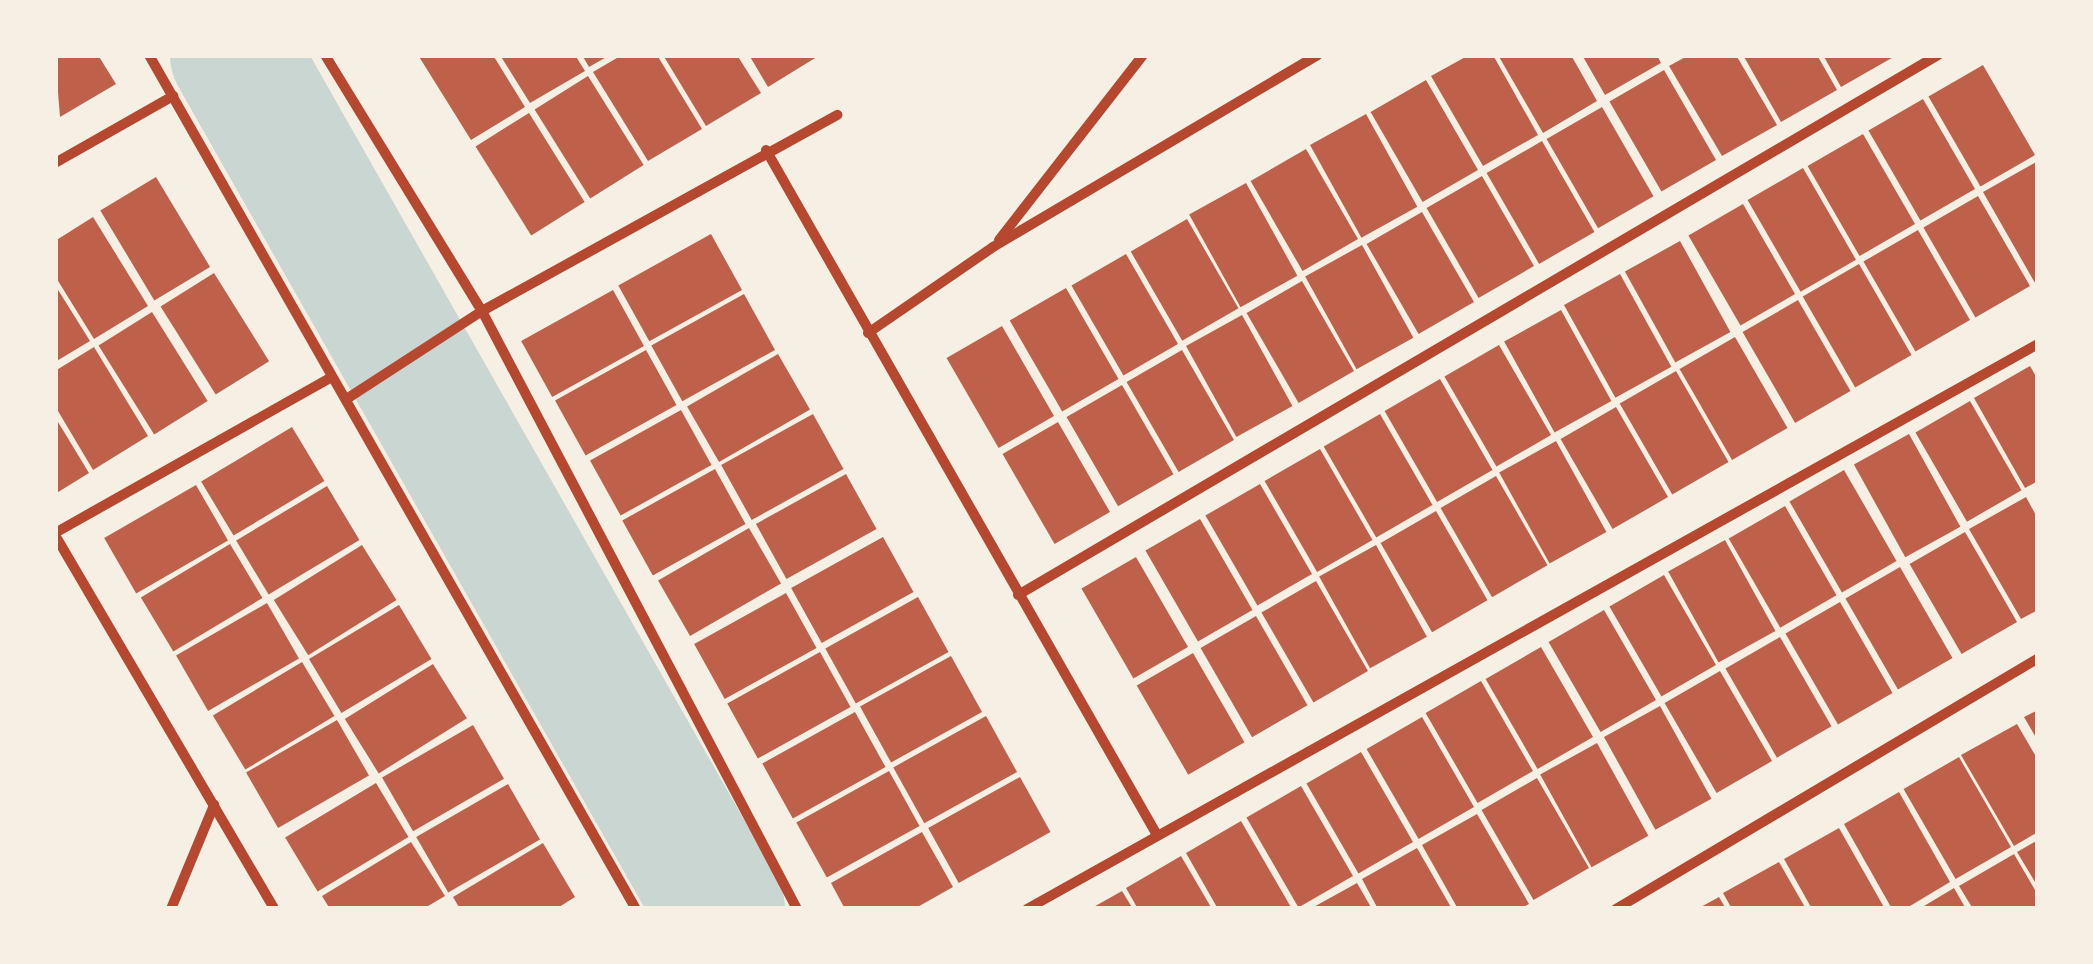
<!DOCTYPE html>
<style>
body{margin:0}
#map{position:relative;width:2093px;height:964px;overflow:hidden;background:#f6efe4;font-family:"Golos Text",sans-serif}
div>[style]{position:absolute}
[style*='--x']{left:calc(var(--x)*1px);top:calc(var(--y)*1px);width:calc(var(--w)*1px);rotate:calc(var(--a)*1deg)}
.river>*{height:130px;margin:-65px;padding:0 65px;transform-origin:65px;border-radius:65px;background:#c9d6d2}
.building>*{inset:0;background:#bf614a;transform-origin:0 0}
.minor>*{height:10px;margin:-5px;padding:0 5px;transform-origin:5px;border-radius:5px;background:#b5482f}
span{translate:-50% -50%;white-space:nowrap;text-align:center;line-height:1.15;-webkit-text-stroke:8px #f6efe4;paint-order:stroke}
.frame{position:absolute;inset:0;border:58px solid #f6efe4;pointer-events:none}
</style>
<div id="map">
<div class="river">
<i style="--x:235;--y:55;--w:982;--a:60.41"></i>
</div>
<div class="building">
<i style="clip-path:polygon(55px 55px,98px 55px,116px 84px,60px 117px)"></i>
<i style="clip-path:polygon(418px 55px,493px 55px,525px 107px,471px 140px)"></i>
<i style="clip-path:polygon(500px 55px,575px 55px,585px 71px,530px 103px)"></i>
<i style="clip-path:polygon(582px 55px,610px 55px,589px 67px)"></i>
<i style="clip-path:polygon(622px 55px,657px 55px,702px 129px,648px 161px,593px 72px)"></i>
<i style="clip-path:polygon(663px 55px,737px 55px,761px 93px,706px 126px)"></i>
<i style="clip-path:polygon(749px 55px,820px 55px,768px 87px)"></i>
<i style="clip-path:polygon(1469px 55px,1493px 55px,1538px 135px,1483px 166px,1431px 76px)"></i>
<i style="clip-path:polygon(1498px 55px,1571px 55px,1597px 101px,1543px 133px)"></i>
<i style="clip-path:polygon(1582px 55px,1657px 55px,1661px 63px,1605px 95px)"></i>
<i style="clip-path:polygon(1689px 55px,1736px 55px,1777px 125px,1722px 156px,1669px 66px)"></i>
<i style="clip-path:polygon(1743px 55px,1817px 55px,1837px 90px,1781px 122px)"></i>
<i style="clip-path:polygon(1823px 55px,1897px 55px,1841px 87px)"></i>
<i style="left:1983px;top:65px;width:104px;height:63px;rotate:60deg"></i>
<i style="left:1664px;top:70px;width:104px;height:63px;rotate:60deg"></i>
<i style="left:588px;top:76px;width:105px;height:63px;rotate:58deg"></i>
<i style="left:1426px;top:80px;width:104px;height:64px;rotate:60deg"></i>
<i style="left:1923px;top:99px;width:104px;height:63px;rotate:60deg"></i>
<i style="left:1602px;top:107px;width:103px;height:64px;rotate:60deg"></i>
<i style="left:529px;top:113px;width:105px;height:63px;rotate:58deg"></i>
<i style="left:1366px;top:114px;width:106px;height:64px;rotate:61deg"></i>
<i style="left:1863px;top:134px;width:104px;height:64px;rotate:60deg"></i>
<i style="left:1542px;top:141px;width:105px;height:64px;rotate:60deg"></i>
<i style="left:1306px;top:149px;width:104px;height:64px;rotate:60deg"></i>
<i style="clip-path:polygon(2038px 161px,2038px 281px,2035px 283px,1983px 192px)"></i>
<i style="left:1803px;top:168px;width:106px;height:64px;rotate:60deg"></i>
<i style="left:1482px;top:176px;width:104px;height:64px;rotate:60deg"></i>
<i style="left:156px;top:177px;width:105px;height:65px;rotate:59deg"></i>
<i style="left:1246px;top:183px;width:106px;height:65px;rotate:61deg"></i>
<i style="left:1978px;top:196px;width:104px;height:63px;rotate:60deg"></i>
<i style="left:1743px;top:204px;width:104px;height:63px;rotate:60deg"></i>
<i style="left:1422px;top:212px;width:104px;height:64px;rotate:60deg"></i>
<i style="clip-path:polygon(93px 217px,148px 306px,94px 339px,55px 276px,55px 241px)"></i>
<i style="left:1187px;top:219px;width:103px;height:65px;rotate:60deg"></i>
<i style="left:1918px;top:230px;width:104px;height:63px;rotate:60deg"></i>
<i style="left:711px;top:234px;width:64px;height:106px;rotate:61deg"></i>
<i style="left:1680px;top:241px;width:104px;height:63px;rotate:61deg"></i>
<i style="left:1362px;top:245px;width:106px;height:65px;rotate:61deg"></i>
<i style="left:1126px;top:254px;width:104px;height:63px;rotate:60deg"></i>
<i style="left:1859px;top:264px;width:105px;height:65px;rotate:60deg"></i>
<i style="left:214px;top:273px;width:104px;height:63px;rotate:58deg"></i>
<i style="left:1620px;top:274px;width:106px;height:64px;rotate:61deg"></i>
<i style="left:1302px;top:281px;width:104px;height:64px;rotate:60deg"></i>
<i style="clip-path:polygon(55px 285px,90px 341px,55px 362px)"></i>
<i style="left:1066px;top:288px;width:105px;height:65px;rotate:60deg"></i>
<i style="left:613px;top:290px;width:64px;height:105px;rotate:61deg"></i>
<i style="left:744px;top:294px;width:64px;height:106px;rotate:61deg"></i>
<i style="left:1798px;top:300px;width:105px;height:64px;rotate:60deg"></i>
<i style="left:1561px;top:310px;width:104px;height:65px;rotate:61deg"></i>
<i style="left:152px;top:312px;width:105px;height:63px;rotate:58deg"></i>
<i style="left:1242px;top:315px;width:104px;height:64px;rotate:61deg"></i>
<i style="left:1002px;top:326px;width:104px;height:64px;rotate:60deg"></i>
<i style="left:1735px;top:337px;width:105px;height:64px;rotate:60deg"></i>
<i style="left:1499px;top:345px;width:104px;height:63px;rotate:60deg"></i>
<i style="clip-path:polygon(94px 347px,148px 436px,93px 470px,55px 406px,55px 371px)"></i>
<i style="left:646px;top:350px;width:63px;height:104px;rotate:61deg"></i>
<i style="left:1182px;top:350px;width:104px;height:64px;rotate:60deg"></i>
<i style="left:778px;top:354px;width:64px;height:105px;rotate:60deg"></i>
<i style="clip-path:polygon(2030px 366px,2038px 380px,2038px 481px,2025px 488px,1974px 398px)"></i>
<i style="left:1676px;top:371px;width:105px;height:65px;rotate:60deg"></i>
<i style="left:1440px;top:379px;width:105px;height:64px;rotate:60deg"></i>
<i style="left:1122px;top:385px;width:103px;height:64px;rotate:60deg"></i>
<i style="left:1970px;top:401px;width:103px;height:63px;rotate:60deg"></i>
<i style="left:1616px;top:407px;width:104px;height:64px;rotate:60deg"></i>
<i style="left:681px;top:410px;width:63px;height:104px;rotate:61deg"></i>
<i style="left:813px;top:414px;width:63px;height:105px;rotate:61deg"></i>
<i style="left:1380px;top:414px;width:105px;height:65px;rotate:60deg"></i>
<i style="clip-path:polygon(55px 417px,89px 473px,55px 494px)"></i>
<i style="left:1058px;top:422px;width:104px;height:64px;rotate:60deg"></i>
<i style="left:292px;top:427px;width:63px;height:106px;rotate:59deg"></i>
<i style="left:1909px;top:434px;width:106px;height:63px;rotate:61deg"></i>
<i style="left:1556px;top:441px;width:104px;height:65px;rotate:61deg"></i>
<i style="left:1320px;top:449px;width:105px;height:64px;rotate:60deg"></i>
<i style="left:715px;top:469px;width:63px;height:106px;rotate:61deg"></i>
<i style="left:1844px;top:470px;width:105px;height:63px;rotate:60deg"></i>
<i style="left:846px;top:474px;width:63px;height:103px;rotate:61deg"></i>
<i style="left:1496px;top:476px;width:103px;height:64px;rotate:60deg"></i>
<i style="left:1260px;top:484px;width:104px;height:63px;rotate:60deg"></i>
<i style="left:196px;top:485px;width:64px;height:106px;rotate:60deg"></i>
<i style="left:327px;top:486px;width:63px;height:106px;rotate:59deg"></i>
<i style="clip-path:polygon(2026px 497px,2038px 519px,2038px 610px,2021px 619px,1969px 529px)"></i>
<i style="left:1785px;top:506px;width:103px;height:65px;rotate:60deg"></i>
<i style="left:1436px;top:511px;width:103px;height:64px;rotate:60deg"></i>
<i style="left:1200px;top:519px;width:105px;height:63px;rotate:60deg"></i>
<i style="left:749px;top:528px;width:64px;height:105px;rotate:60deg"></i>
<i style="left:1965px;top:532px;width:104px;height:64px;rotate:60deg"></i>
<i style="left:883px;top:537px;width:63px;height:105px;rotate:61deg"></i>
<i style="left:1725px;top:540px;width:104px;height:65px;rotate:61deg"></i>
<i style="left:230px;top:544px;width:63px;height:104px;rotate:59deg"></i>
<i style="left:362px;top:545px;width:65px;height:104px;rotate:58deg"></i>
<i style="left:1376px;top:545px;width:105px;height:65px;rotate:61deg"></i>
<i style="left:1136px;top:557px;width:104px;height:63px;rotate:60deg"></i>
<i style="left:1900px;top:567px;width:105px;height:63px;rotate:60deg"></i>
<i style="left:1664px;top:575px;width:104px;height:63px;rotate:60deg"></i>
<i style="left:1316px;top:581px;width:104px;height:63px;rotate:60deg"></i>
<i style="left:786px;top:593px;width:63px;height:105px;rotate:61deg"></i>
<i style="left:918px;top:597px;width:63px;height:106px;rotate:61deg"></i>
<i style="left:1840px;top:602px;width:105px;height:63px;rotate:60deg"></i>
<i style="left:267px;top:603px;width:64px;height:105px;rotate:60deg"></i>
<i style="left:399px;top:605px;width:63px;height:105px;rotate:59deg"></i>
<i style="left:1604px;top:610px;width:104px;height:64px;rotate:60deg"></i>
<i style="left:1256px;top:616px;width:103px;height:64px;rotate:60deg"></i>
<i style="left:1780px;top:637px;width:103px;height:63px;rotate:60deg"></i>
<i style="left:1541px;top:647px;width:104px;height:64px;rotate:60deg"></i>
<i style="left:820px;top:652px;width:63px;height:106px;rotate:61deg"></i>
<i style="left:1193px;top:653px;width:103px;height:65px;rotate:60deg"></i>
<i style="left:951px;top:656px;width:64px;height:104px;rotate:61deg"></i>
<i style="left:302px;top:662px;width:63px;height:104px;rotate:59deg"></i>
<i style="left:433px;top:664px;width:64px;height:104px;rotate:58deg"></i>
<i style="left:1720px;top:671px;width:104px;height:64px;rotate:60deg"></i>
<i style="left:1481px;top:681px;width:104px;height:64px;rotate:60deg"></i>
<i style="left:1660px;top:706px;width:106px;height:64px;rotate:61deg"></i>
<i style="clip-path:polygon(2038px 710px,2038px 741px,2024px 717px)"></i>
<i style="left:855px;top:712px;width:63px;height:106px;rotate:61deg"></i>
<i style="left:986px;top:716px;width:64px;height:106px;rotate:61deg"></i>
<i style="left:1422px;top:717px;width:104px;height:64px;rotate:60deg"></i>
<i style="left:337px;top:720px;width:64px;height:105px;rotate:60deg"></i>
<i style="clip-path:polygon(2017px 724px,2038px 760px,2038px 832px,2014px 846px,1961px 755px)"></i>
<i style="left:473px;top:725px;width:62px;height:105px;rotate:60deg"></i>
<i style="left:1597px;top:743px;width:106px;height:65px;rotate:61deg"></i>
<i style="left:1361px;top:752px;width:104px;height:63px;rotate:60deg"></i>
<i style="left:1959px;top:757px;width:104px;height:64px;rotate:60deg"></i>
<i style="left:889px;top:771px;width:63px;height:106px;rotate:61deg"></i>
<i style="left:1020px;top:777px;width:63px;height:105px;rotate:61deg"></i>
<i style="left:1537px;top:778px;width:104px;height:64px;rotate:60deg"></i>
<i style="left:376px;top:783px;width:63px;height:106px;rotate:59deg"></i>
<i style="left:508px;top:784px;width:64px;height:106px;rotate:60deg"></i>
<i style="left:1301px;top:786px;width:104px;height:63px;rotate:60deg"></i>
<i style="clip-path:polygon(1899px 792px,1950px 882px,1905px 909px,1892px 909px,1844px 824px)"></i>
<i style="clip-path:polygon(1477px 814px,1529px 904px,1520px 909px,1458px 909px,1422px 845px)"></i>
<i style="clip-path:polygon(1241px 821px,1292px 909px,1218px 909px,1186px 853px)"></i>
<i style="clip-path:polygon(1839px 828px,1885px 909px,1812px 909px,1784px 859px)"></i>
<i style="clip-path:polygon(922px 832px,953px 887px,914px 909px,845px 909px,831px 883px)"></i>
<i style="clip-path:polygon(2038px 840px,2038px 887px,2017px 852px)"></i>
<i style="clip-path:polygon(411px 842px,445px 896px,423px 909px,330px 909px,322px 896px)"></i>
<i style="clip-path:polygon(543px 843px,575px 897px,556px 909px,460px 909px,453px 897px)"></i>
<i style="clip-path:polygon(1417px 848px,1452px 909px,1378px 909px,1362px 879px)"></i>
<i style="clip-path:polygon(2014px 854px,2038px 895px,2038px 909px,1973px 909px,1959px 886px)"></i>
<i style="clip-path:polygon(1181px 856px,1212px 909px,1138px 909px,1126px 888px)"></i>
<i style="clip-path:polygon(1779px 862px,1806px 909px,1732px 909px,1723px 893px)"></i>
<i style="clip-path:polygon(1357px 883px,1372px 909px,1310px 909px)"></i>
<i style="clip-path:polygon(1954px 888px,1966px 909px,1919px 909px)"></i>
<i style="clip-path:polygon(1122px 891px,1133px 909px,1090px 909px)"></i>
<i style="clip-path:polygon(1719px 897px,1726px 909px,1697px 909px)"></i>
</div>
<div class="minor">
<i style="--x:149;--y:55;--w:983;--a:60.31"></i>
<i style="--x:325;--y:55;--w:300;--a:58.5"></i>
<i style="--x:482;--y:311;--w:676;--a:62.22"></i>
<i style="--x:766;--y:150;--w:789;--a:60.28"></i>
<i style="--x:55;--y:163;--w:136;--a:-29.6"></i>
<i style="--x:999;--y:240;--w:234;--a:-52.1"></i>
<i style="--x:868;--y:333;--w:152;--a:-34.5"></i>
<i style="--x:993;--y:247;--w:377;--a:-30.6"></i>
<i style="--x:348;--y:398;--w:160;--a:-33"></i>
<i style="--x:482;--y:311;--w:406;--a:-28.9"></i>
<i style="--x:55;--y:533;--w:318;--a:-29.4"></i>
<i style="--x:55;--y:535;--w:433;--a:59.6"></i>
<i style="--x:1018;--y:595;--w:1067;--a:-30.41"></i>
<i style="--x:171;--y:909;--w:113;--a:-67.5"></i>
<i style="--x:1027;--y:909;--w:1158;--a:-29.2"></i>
<i style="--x:1616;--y:909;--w:491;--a:-30.7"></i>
</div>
<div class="frame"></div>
</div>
